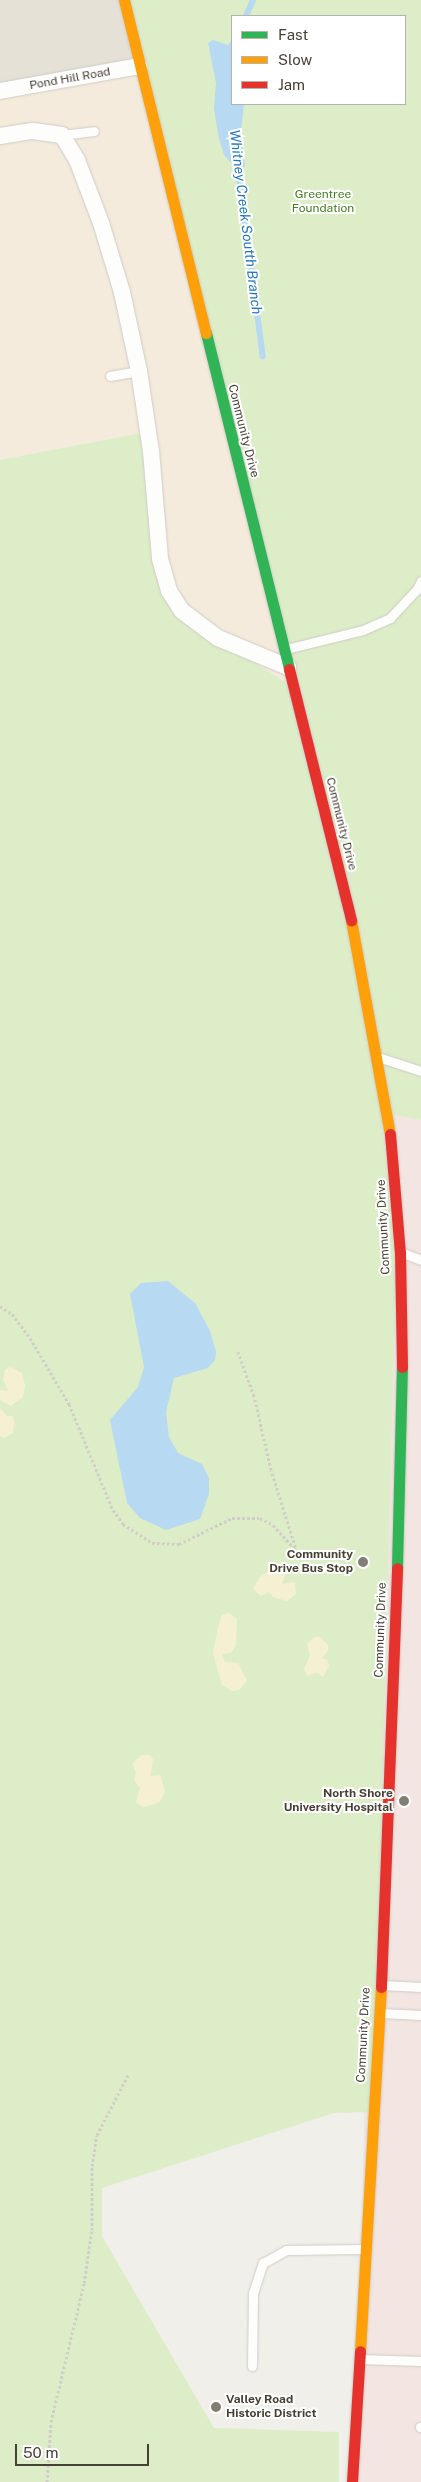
<!DOCTYPE html>
<style>
body{margin:0}
#map{position:relative;width:421px;height:2482px;overflow:hidden;background:#f0efea;font-family:"Public Sans",sans-serif}
div>[style]{position:absolute}
[style*='--x']{left:calc(var(--x)*1px);top:calc(var(--y)*1px);width:calc(var(--w)*1px);rotate:calc(var(--a)*1deg)}
.residential>*{inset:0;background:#e5e1d7}
.commercial>*{inset:0;background:#f4ebdc}
.medical>*{inset:0;background:#f3e5e1}
.green>*{inset:0;background:#ddedc8}
.sand>*{inset:0;background:#f6f0d2}
.water>*{inset:0;background:#b7d9f2}
.stream>*{height:5.5px;margin:-2.75px;padding:0 2.75px;transform-origin:2.75px;border-radius:2.75px;background:#b7d9f2}
.path>*{height:3px;margin-top:-1.5px;transform-origin:0;background:repeating-linear-gradient(90deg,#d1ceca 0 2.5px,transparent 0 5px)}
.roads{filter:drop-shadow(0 0 1px #ceccc7) drop-shadow(0 0 1px #ceccc7)}
.lane>*{height:9px;margin:-4.5px;padding:0 4.5px;transform-origin:4.5px;border-radius:4.5px;background:#fdfdfc}
.street>*{height:16px;margin:-8px;padding:0 8px;transform-origin:8px;border-radius:8px;background:#fdfdfc}
.fast>*{height:11px;margin:-5.5px;padding:0 5.5px;transform-origin:5.5px;border-radius:5.5px;background:#30b455}
.slow>*{height:11px;margin:-5.5px;padding:0 5.5px;transform-origin:5.5px;border-radius:5.5px;background:#ff9f0a}
.jam>*{height:11px;margin:-5.5px;padding:0 5.5px;transform-origin:5.5px;border-radius:5.5px;background:#e5322d}
.dots>*{width:14px;height:14px;translate:-50% -50%;box-sizing:border-box;border:2px solid #fff;border-radius:50%}
span{translate:-50% -50%;white-space:nowrap;text-align:center;line-height:1.15;-webkit-text-stroke:4px #fff;paint-order:stroke}
.street-label{font-size:12px;color:#474135}
.park-label{font-size:12px;color:#437d24}
.poi-label{font-size:12px;color:#474135;font-weight:700}
.right{translate:-100% -50%;text-align:right}
.left{translate:0 -50%;text-align:left}
.water-label{font-size:14px;color:#2778ba;font-style:italic}
.legend{position:absolute;left:231px;top:15px;width:175px;height:90px;box-sizing:border-box;background:#fff;border:1px solid #b5b3ae;margin:0;padding:6px 9px;list-style:none;font-size:15px;color:#474135}
.legend li{display:flex;align-items:center;gap:10px;height:25px}
.legend b{width:25px;border:1px solid #b5b3ae}
.scale{position:absolute;left:15px;top:2444px;width:134px;height:22px;box-sizing:border-box;border:2px solid #474135;border-top:0;padding-left:6px;font-size:15px;line-height:18px;white-space:nowrap;color:#474135;-webkit-text-stroke:4px #fff;paint-order:stroke}
</style>
<div id="map">
<div class="residential">
<i style="clip-path:polygon(0 0,124px 0,139px 66px,0 91px)"></i>
</div>
<div class="commercial">
<i style="clip-path:polygon(139px 66px,291px 686px,200px 628px,169px 594px,146px 432px,0 460px,0 91px)"></i>
</div>
<div class="medical">
<i style="clip-path:polygon(381px 1112px,421px 1120px,421px 2482px,358px 2482px)"></i>
</div>
<div class="green">
<i style="clip-path:polygon(evenodd,123px 0,421px 0,421px 1120px,381px 1112px,396px 1263px,374px 2112px,334px 2113px,102px 2188px,102px 2236px,214px 2428px,339px 2432px,339px 2482px,0 2482px,0 460px,146px 432px,158px 559px,200px 628px,290px 685px,123px 0,232px 16px,405px 16px,405px 104px,232px 104px,232px 16px)"></i>
</div>
<div class="sand">
<i style="clip-path:polygon(10px 1367px,22px 1373px,25px 1385px,23px 1397px,11px 1406px,0 1400px,0 1390px,8px 1391px,3px 1379px,5px 1370px)"></i>
<i style="clip-path:polygon(0 1408px,7px 1416px,13px 1416px,14px 1423px,13px 1433px,5px 1438px,0 1436px)"></i>
<i style="clip-path:polygon(273px 1568px,286px 1573px,282px 1584px,295px 1582px,296px 1594px,287px 1601px,273px 1597px,269px 1592px,261px 1596px,253px 1589px,259px 1578px)"></i>
<i style="clip-path:polygon(229px 1613px,237px 1619px,236px 1645px,231px 1653px,222px 1654px,225px 1662px,238px 1663px,247px 1681px,239px 1690px,232px 1691px,222px 1685px,213px 1653px,218px 1627px,222px 1615px)"></i>
<i style="clip-path:polygon(314px 1637px,320px 1637px,328px 1645px,328px 1651px,322px 1658px,327px 1660px,329px 1666px,323px 1677px,317px 1673px,307px 1675px,304px 1669px,310px 1655px,307px 1644px)"></i>
<i style="clip-path:polygon(142px 1755px,150px 1755px,153px 1759px,151px 1776px,160px 1775px,165px 1791px,159px 1803px,143px 1807px,136px 1802px,140px 1788px,134px 1781px,136px 1772px,132px 1764px)"></i>
</div>
<div class="water">
<i style="clip-path:polygon(213px 40px,228px 45px,232px 40px,232px 104px,244px 104px,241px 131px,245px 166px,238px 171px,224px 155px,219px 139px,214px 109px,216px 83px,208px 43px)"></i>
<i style="clip-path:polygon(168px 1281px,195px 1303px,210px 1331px,216px 1352px,215px 1360px,208px 1368px,174px 1378px,166px 1412px,169px 1437px,178px 1453px,202px 1464px,209px 1478px,209px 1494px,200px 1519px,166px 1530px,140px 1518px,127px 1503px,110px 1420px,138px 1387px,144px 1367px,130px 1294px,141px 1283px)"></i>
</div>
<div class="stream">
<i style="--x:246;--y:16;--w:17;--a:-66"></i>
<i style="--x:238;--y:165;--w:193;--a:82.5"></i>
</div>
<div class="path">
<i style="--x:0;--y:1306;--w:14;--a:34"></i>
<i style="--x:12;--y:1314;--w:30;--a:53"></i>
<i style="--x:30;--y:1338;--w:77;--a:59.4"></i>
<i style="--x:69;--y:1404;--w:115;--a:67.5"></i>
<i style="--x:113;--y:1510;--w:17;--a:54"></i>
<i style="--x:123;--y:1524;--w:35;--a:33"></i>
<i style="--x:152;--y:1543;--w:27;--a:2"></i>
<i style="--x:179;--y:1544;--w:59;--a:-26.1"></i>
<i style="--x:232;--y:1518;--w:28;--a:0"></i>
<i style="--x:260;--y:1518;--w:15;--a:28"></i>
<i style="--x:273;--y:1525;--w:36;--a:48"></i>
<i style="--x:297;--y:1552;--w:86;--a:-107.6"></i>
<i style="--x:271;--y:1470;--w:76;--a:-102.9"></i>
<i style="--x:254;--y:1396;--w:47;--a:-110"></i>
<i style="--x:47;--y:2482;--w:60;--a:-86.2"></i>
<i style="--x:51;--y:2422;--w:143;--a:-76.6"></i>
<i style="--x:84;--y:2283;--w:54;--a:-81.4"></i>
<i style="--x:92;--y:2230;--w:64;--a:-90"></i>
<i style="--x:92;--y:2166;--w:31;--a:-81"></i>
<i style="--x:97;--y:2135;--w:68;--a:-62.7"></i>
</div>
<div class="roads">
<div class="lane">
<i style="--x:62;--y:135;--w:32;--a:-7"></i>
<i style="--x:110;--y:376;--w:29;--a:-10"></i>
<i style="--x:286;--y:649;--w:79;--a:-13.9"></i>
<i style="--x:363;--y:630;--w:30;--a:-24"></i>
<i style="--x:390;--y:618;--w:40;--a:-47"></i>
<i style="--x:417;--y:589;--w:9;--a:-63"></i>
<i style="--x:381;--y:1058;--w:42;--a:18"></i>
<i style="--x:403;--y:1253;--w:19;--a:21"></i>
<i style="--x:381;--y:1985;--w:40;--a:2.9"></i>
<i style="--x:380;--y:2013;--w:41;--a:2.8"></i>
<i style="--x:359;--y:2359;--w:62;--a:1.8"></i>
<i style="--x:252;--y:2366;--w:73;--a:-89.2"></i>
<i style="--x:253;--y:2293;--w:32;--a:-72"></i>
<i style="--x:263;--y:2263;--w:26;--a:-29"></i>
<i style="--x:286;--y:2250;--w:79;--a:-0.7"></i>
<i style="--x:420;--y:2427;--w:1;--a:0"></i>
</div>
<div class="street">
<i style="--x:0;--y:91;--w:141;--a:-10.2"></i>
<i style="--x:0;--y:136;--w:33;--a:-9"></i>
<i style="--x:33;--y:131;--w:29;--a:8"></i>
<i style="--x:62;--y:135;--w:29;--a:59"></i>
<i style="--x:77;--y:160;--w:67;--a:69.1"></i>
<i style="--x:101;--y:223;--w:72;--a:73.1"></i>
<i style="--x:122;--y:292;--w:81;--a:77.9"></i>
<i style="--x:139;--y:371;--w:81;--a:81.5"></i>
<i style="--x:151;--y:451;--w:108;--a:85.2"></i>
<i style="--x:160;--y:559;--w:33;--a:74"></i>
<i style="--x:169;--y:591;--w:24;--a:57"></i>
<i style="--x:182;--y:611;--w:45;--a:36.9"></i>
<i style="--x:218;--y:638;--w:76;--a:22.5"></i>
</div>
<div class="fast">
<i style="--x:206;--y:333;--w:346;--a:76.1"></i>
<i style="--x:397;--y:1568;--w:201;--a:-88.6"></i>
</div>
<div class="slow">
<i style="--x:124;--y:0;--w:343;--a:76.2"></i>
<i style="--x:351;--y:920;--w:218;--a:79.7"></i>
<i style="--x:360;--y:2351;--w:365;--a:-86.7"></i>
</div>
<div class="jam">
<i style="--x:289;--y:669;--w:259;--a:76.1"></i>
<i style="--x:390;--y:1134;--w:118;--a:85.2"></i>
<i style="--x:400;--y:1252;--w:115;--a:89"></i>
<i style="--x:381;--y:1987;--w:419;--a:-87.8"></i>
<i style="--x:352;--y:2482;--w:131;--a:-86.5"></i>
</div>
</div>
<div class="dots">
<i style="left:363px;top:1562px;background:#827e74"></i>
<i style="left:404px;top:1801px;background:#827e74"></i>
<i style="left:216px;top:2407px;background:#827e74"></i>
</div>
<div class="street-label">
<span style="left:70px;top:79px;rotate:-10deg">Pond Hill Road</span>
<span style="left:243px;top:431px;rotate:76deg">Community Drive</span>
<span style="left:341px;top:824px;rotate:76deg">Community Drive</span>
<span style="left:384px;top:1227px;rotate:-93deg">Community Drive</span>
<span style="left:381px;top:1630px;rotate:-88deg">Community Drive</span>
<span style="left:364px;top:2035px;rotate:-87deg">Community Drive</span>
</div>
<div class="park-label">
<span style="left:323px;top:202px">Greentree<br>Foundation</span>
</div>
<div class="poi-label">
<span class="right" style="left:353px;top:1562px">Community<br>Drive Bus Stop</span>
<span class="right" style="left:393px;top:1801px">North Shore<br>University Hospital</span>
<span class="left" style="left:226px;top:2407px">Valley Road<br>Historic District</span>
</div>
<div class="water-label">
<span style="left:246px;top:222px;rotate:83deg">Whitney Creek Soutth Branch</span>
</div>
<ul class="legend">
<li><b style="height:6px;background:#30b455"></b>Fast</li>
<li><b style="height:6px;background:#ff9f0a"></b>Slow</li>
<li><b style="height:6px;background:#e5322d"></b>Jam</li>
</ul>
<div class="scale">50 m</div>
</div>
